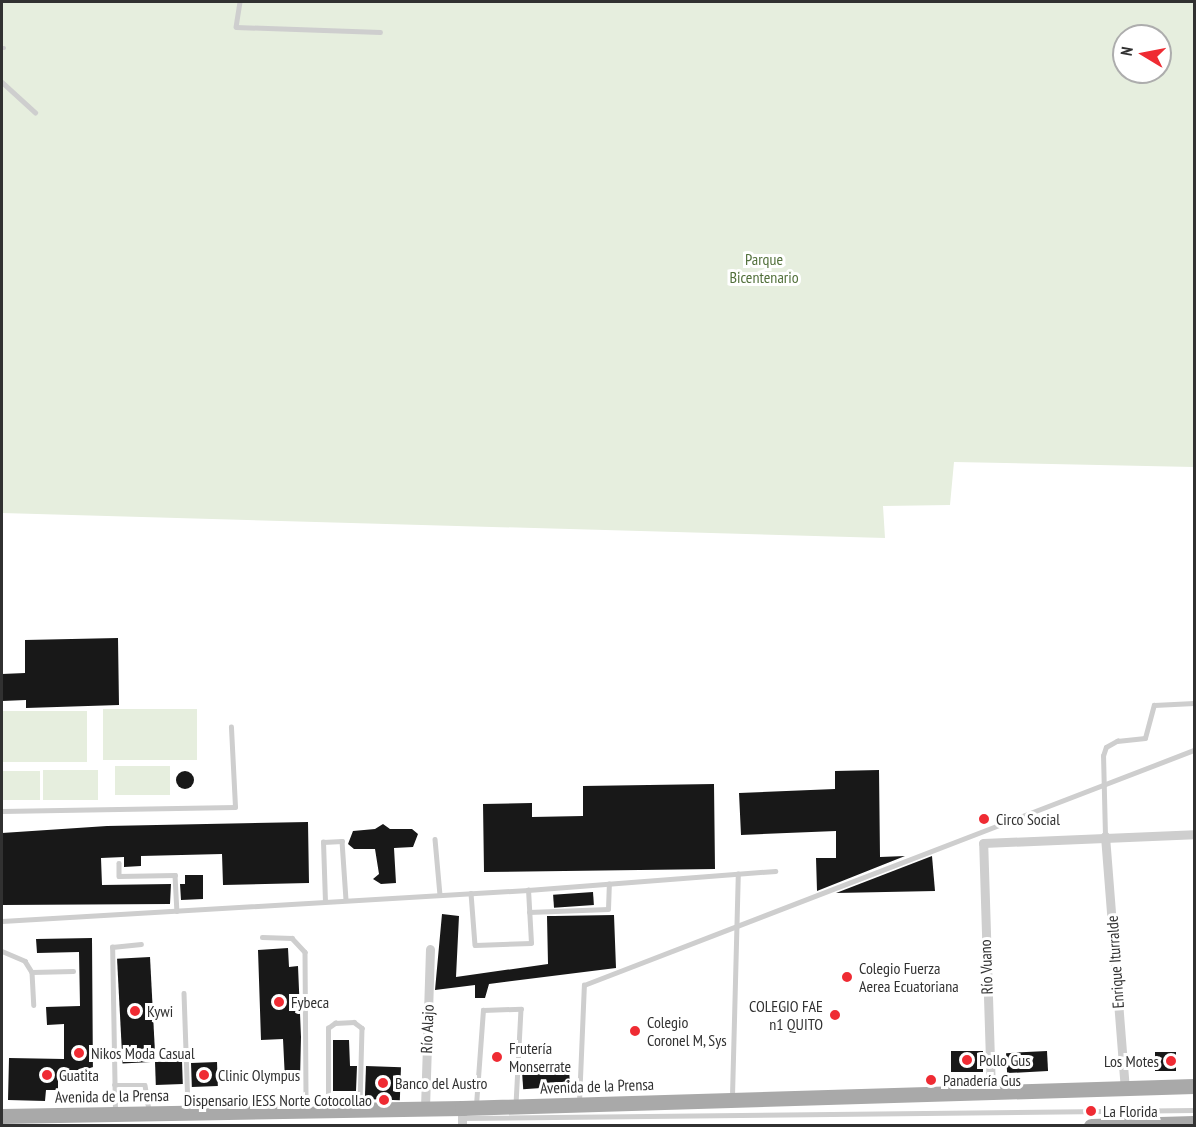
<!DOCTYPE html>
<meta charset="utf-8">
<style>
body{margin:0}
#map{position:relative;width:1196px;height:1127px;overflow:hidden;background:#fff;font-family:"PT Sans Narrow",sans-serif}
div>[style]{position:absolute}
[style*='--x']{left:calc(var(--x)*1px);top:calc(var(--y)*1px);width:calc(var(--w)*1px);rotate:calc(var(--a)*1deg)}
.green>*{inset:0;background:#e6eede;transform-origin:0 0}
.building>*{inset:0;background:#181818;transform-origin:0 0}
.round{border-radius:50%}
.lane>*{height:4.5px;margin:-2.25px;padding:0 2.25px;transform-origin:2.25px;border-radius:2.25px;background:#cecece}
.street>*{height:9px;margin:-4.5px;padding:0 4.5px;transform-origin:4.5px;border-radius:4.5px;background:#cecece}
.primary>*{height:15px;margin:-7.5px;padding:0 7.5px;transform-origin:7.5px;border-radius:7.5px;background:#a9a9a9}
.dots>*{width:16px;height:16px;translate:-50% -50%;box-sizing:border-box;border:3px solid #fff;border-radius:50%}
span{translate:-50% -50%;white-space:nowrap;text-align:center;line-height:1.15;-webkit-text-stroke:6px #fff;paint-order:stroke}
.park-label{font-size:16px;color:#52703b}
.poi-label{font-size:16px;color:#313131}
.left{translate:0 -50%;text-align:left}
.right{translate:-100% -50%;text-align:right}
.street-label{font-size:16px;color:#313131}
.frame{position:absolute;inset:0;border:3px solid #313131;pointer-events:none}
.north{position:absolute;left:1112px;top:24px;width:60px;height:60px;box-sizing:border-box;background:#fff;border:2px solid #adadad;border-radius:50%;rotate:280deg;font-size:16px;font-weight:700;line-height:24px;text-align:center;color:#313131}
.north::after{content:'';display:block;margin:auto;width:21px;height:27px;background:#ef2b33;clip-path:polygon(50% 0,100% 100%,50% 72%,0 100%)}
</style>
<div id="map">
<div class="green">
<i style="clip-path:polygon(evenodd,2px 2px,1194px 2px,1194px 467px,954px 462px,950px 505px,883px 506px,885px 538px,2px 513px,2px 2px,1124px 36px,1160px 36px,1160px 72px,1124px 72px,1124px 36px)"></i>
<i style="left:103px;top:709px;width:94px;height:51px"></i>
<i style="left:2px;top:711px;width:85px;height:51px"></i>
<i style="left:115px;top:766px;width:55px;height:29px"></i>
<i style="left:43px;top:770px;width:55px;height:30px"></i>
<i style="left:2px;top:771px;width:38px;height:29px"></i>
</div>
<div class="building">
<i style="clip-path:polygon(118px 638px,119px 705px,26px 708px,26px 700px,2px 701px,2px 674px,25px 673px,25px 640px)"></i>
<i style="clip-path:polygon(879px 770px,880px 857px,905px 856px,817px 891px,816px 858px,836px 858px,836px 831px,741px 835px,739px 793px,835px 789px,835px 771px)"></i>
<i class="round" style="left:176px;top:771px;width:18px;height:18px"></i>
<i style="clip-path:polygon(714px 784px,715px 869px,484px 872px,483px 804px,532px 803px,532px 817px,583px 816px,583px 786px)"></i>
<i style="clip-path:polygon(308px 822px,309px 883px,223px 885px,222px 854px,141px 856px,141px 866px,124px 867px,124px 857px,101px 858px,102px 885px,171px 884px,170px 904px,2px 905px,2px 833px,107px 826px)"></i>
<i style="clip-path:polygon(383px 824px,390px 829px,412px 829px,418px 834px,413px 847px,394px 848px,396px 883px,381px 884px,373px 879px,379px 874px,375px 849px,354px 849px,348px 844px,353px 831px,375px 829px)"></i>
<i style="clip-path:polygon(932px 856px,935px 891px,836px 893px)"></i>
<i style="clip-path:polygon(185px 875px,203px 875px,203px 899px,181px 900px,180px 884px,185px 884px)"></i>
<i style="left:593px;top:892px;width:13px;height:40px;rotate:86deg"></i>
<i style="clip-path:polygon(442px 914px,459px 916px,456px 977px,548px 964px,547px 916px,554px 916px,614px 915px,616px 968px,489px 984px,485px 998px,475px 998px,475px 985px,435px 990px)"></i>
<i style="clip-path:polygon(92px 938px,93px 1080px,58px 1080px,58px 1090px,46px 1090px,45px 1101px,8px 1100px,9px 1058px,64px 1059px,64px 1024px,47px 1025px,46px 1007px,80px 1006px,79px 952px,37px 953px,36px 939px)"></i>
<i style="clip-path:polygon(288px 948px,289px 967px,298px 966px,301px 1037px,300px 1080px,285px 1080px,283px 1039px,261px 1040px,258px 950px)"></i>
<i style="left:150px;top:957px;width:105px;height:33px;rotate:87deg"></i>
<i style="clip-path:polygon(333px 1040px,349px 1040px,350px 1066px,357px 1066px,356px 1091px,333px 1091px)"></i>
<i style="left:983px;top:1051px;width:21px;height:32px;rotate:90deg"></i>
<i style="left:1047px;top:1051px;width:20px;height:41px;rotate:87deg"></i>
<i style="left:1155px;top:1052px;width:21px;height:19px"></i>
<i style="left:182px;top:1061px;width:23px;height:27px;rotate:88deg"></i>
<i style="left:217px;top:1062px;width:24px;height:26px;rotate:88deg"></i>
<i style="left:366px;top:1066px;width:35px;height:33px;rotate:2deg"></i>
<i style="left:569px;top:1070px;width:16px;height:47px;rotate:86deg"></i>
</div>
<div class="lane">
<i style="--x:240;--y:2;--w:25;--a:99"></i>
<i style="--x:236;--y:27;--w:144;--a:2"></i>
<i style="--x:2;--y:48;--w:2;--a:0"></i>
<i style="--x:2;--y:82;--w:45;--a:42.3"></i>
<i style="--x:2;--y:811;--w:233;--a:-1"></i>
<i style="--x:235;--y:807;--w:80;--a:-92.9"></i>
<i style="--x:1105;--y:836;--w:80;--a:-91.4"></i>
<i style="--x:1103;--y:756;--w:9;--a:-72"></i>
<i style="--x:1106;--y:747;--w:13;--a:-29"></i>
<i style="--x:1117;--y:741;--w:28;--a:-6"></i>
<i style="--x:1145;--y:738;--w:34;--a:-75"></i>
<i style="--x:1154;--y:705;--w:40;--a:-2.9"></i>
<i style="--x:435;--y:839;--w:56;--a:84.9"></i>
<i style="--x:119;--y:863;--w:13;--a:90"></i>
<i style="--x:119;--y:876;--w:56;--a:-1"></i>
<i style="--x:175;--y:875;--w:36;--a:87"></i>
<i style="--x:471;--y:893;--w:52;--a:85.6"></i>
<i style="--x:475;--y:945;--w:56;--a:-2"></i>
<i style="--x:531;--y:943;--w:53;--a:-93.2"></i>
<i style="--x:325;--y:902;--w:60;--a:-91.9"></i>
<i style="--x:323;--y:842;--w:19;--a:-3"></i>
<i style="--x:342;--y:841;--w:59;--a:86.1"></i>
<i style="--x:529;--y:912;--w:79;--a:-2.2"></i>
<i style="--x:608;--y:909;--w:25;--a:-88"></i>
<i style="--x:2;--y:921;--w:527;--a:-3.37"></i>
<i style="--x:528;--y:890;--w:248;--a:-4.4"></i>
<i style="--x:262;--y:937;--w:30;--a:2"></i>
<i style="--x:292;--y:938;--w:19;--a:47"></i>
<i style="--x:305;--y:952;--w:155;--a:89.6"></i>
<i style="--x:2;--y:951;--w:25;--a:23"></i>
<i style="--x:25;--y:961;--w:13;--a:58"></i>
<i style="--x:32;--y:972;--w:33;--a:87"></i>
<i style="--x:32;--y:972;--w:41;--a:-1.4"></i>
<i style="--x:184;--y:993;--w:116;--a:88"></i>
<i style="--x:114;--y:1085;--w:31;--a:0"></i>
<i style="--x:145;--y:1085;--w:26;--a:81"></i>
<i style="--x:732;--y:1096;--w:222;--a:-88.5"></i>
<i style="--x:579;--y:1102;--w:117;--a:-87.6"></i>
<i style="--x:584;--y:985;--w:654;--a:-21.07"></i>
<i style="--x:476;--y:1105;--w:95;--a:-85.8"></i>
<i style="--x:483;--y:1010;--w:38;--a:-2"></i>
<i style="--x:521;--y:1009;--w:95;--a:93"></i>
<i style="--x:328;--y:1107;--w:79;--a:-90"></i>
<i style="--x:328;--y:1028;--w:9;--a:-36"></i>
<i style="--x:335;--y:1023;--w:19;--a:-3"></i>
<i style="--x:354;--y:1022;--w:10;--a:37"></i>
<i style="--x:362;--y:1028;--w:78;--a:91.5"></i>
<i style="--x:115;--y:1111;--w:164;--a:-91"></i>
<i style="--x:112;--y:947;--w:29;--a:-6"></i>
<i style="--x:462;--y:1118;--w:732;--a:-0.63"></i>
</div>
<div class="street">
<i style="--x:1105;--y:836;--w:253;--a:85.5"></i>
<i style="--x:991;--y:1092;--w:249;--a:-91.8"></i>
<i style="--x:983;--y:843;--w:211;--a:-2.4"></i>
<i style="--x:425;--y:1108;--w:159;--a:-88.2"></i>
<i style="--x:462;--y:1126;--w:18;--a:-90"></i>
</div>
<div class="primary">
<i style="--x:2;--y:1116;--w:460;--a:-1"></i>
<i style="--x:462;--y:1108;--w:732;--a:-1.72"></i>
<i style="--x:1091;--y:1126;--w:103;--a:-1.7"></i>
</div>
<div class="dots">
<i style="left:984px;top:819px;background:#ef2b33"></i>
<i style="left:847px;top:977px;background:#ef2b33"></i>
<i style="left:279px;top:1002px;background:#ef2b33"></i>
<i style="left:135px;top:1011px;background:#ef2b33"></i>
<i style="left:835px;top:1015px;background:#ef2b33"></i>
<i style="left:635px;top:1031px;background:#ef2b33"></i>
<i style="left:79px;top:1053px;background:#ef2b33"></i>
<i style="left:497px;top:1057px;background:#ef2b33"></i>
<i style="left:967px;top:1060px;background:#ef2b33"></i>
<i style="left:1171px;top:1061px;background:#ef2b33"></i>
<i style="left:47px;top:1075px;background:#ef2b33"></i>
<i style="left:204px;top:1075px;background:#ef2b33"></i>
<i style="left:931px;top:1080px;background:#ef2b33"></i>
<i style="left:383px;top:1083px;background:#ef2b33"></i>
<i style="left:384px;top:1100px;background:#ef2b33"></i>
<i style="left:1091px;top:1111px;background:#ef2b33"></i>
</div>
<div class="park-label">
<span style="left:764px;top:268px">Parque<br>Bicentenario</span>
</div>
<div class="poi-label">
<span class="left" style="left:996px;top:819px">Circo Social</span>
<span class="left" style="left:859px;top:977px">Colegio Fuerza<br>Aerea Ecuatoriana</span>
<span class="left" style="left:291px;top:1002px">Fybeca</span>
<span class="right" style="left:823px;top:1015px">COLEGIO FAE<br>n1 QUITO</span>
<span class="left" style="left:147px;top:1011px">Kywi</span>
<span class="left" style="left:647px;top:1031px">Colegio<br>Coronel M, Sys</span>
<span class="left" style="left:509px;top:1057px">Frutería<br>Monserrate</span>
<span class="left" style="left:91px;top:1053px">Nikos Moda Casual</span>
<span class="left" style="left:979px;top:1060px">Pollo Gus</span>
<span class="right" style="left:1159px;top:1061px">Los Motes</span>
<span class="left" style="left:59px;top:1075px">Guatita</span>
<span class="left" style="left:218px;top:1075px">Clinic Olympus</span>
<span class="left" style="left:943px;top:1080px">Panadería Gus</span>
<span class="left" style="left:395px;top:1083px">Banco del Austro</span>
<span class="right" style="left:372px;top:1100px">Dispensario IESS Norte Cotocollao</span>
<span class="left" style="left:1103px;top:1111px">La Florida</span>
</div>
<div class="street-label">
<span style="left:1115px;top:962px;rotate:-94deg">Enrique Iturralde</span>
<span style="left:986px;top:967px;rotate:-92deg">Río Vuano</span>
<span style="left:427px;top:1029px;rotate:-88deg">Río Alajo</span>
<span style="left:597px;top:1086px;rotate:-2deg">Avenida de la Prensa</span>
<span style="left:112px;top:1096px;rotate:-1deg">Avenida de la Prensa</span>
</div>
<div class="frame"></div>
<div class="north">N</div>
</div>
